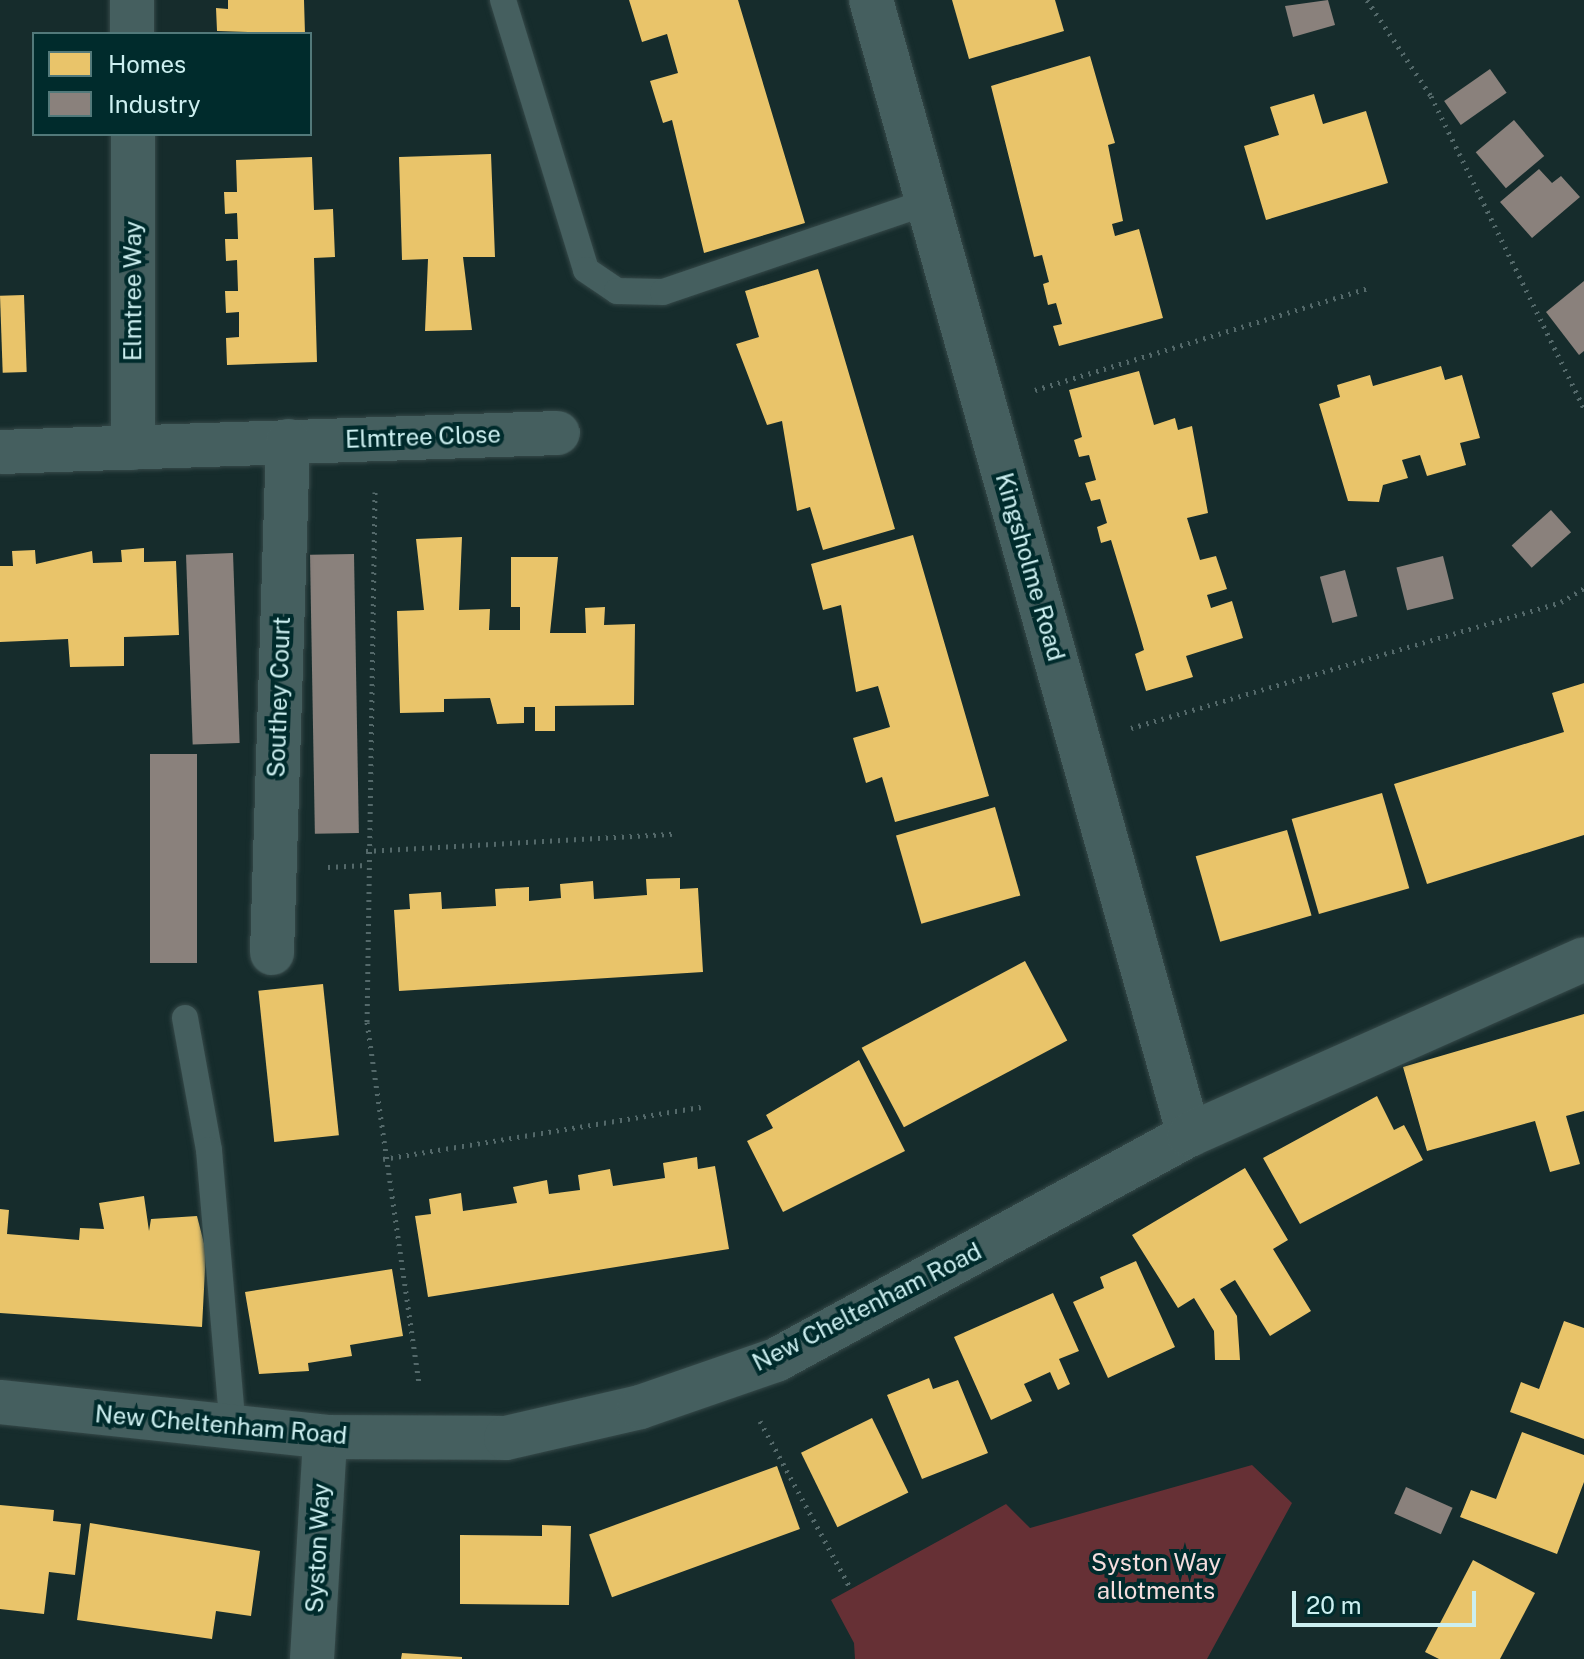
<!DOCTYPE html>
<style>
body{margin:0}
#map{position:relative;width:1584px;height:1659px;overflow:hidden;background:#162c2c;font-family:"Public Sans",sans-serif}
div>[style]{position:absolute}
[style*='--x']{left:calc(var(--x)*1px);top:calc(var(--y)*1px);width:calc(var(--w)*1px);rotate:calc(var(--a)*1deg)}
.green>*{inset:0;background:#663035}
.homes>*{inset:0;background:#e9c46a;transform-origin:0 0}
.industry>*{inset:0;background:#8a817c;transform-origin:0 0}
.path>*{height:5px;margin-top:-2.5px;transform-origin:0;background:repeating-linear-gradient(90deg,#54696a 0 2px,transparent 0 8px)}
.roads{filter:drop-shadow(0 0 2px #364949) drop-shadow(0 0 2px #364949)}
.lane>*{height:26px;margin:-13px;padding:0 13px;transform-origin:13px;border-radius:13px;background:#455f5f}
.street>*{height:44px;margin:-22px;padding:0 22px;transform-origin:22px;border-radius:22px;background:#455f5f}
.secondary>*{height:44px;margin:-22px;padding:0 22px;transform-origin:22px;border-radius:22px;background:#455f5f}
span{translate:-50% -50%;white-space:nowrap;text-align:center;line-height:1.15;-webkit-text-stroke:8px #002b2c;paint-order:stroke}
.street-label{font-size:24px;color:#cceff0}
.park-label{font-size:24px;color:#f5dddd}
.legend{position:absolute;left:32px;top:32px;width:280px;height:104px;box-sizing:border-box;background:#002b2c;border:2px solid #52797a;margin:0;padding:10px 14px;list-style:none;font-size:24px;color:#cceff0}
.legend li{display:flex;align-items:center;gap:16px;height:40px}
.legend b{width:40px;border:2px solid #52797a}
.scale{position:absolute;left:1292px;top:1591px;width:184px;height:36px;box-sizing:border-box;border:4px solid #cceff0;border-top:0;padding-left:10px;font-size:24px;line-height:28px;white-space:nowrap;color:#cceff0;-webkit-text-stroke:6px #002b2c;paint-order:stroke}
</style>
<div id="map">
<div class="green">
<i style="clip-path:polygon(1252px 1465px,1292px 1503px,1207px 1659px,855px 1659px,854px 1643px,831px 1600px,1006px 1504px,1030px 1528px)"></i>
</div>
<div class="homes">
<i style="clip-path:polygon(228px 0,304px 0,305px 34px,217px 31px,216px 8px,228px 9px)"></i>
<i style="clip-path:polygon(629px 0,738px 0,805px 223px,704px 253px,672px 120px,663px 123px,650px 81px,678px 73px,667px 34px,642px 42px)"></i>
<i style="clip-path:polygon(952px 0,1055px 0,1064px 31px,969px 59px)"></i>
<i style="clip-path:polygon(1090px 56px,1115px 143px,1108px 145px,1123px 221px,1112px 224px,1115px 236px,1139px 229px,1163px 318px,1059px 346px,1053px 326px,1062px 324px,1056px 303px,1048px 305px,1043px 284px,1049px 282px,1042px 255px,1034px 257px,991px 86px)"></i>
<i style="clip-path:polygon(1314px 94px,1323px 124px,1366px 111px,1388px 183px,1266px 220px,1244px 146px,1279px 135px,1270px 107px)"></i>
<i style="clip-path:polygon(491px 154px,495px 257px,463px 257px,472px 330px,425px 331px,428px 259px,402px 260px,399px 157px)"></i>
<i style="clip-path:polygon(312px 157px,314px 210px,333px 209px,335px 257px,314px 258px,317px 362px,227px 365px,226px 338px,239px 337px,239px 312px,226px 313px,225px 291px,238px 291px,237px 260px,226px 261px,225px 239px,238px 239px,237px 213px,225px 214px,224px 192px,237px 192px,236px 160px)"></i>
<i style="clip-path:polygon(818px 269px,895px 529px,823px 550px,810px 507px,797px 511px,782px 421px,767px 425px,736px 344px,759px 337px,745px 291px)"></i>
<i style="left:24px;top:295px;width:77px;height:24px;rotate:88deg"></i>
<i style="clip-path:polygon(1441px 366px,1445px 380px,1462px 375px,1480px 438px,1460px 443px,1466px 465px,1427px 476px,1420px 455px,1402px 460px,1408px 478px,1383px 485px,1379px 502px,1348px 501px,1319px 404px,1340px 397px,1337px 385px,1370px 375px,1373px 386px)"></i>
<i style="clip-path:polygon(1139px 371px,1154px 425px,1175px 418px,1178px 430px,1192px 426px,1208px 513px,1187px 518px,1200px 560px,1216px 556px,1227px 589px,1207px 595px,1211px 608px,1232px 601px,1243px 638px,1186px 656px,1193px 677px,1146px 691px,1135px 654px,1144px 650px,1138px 629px,1111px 540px,1101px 543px,1097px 527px,1107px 523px,1100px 499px,1091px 501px,1085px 483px,1096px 480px,1089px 455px,1079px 457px,1074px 440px,1082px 437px,1069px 390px)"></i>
<i style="clip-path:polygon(913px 535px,989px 796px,895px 822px,882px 777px,866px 783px,853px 738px,890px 727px,878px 686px,856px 692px,841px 605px,823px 610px,811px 564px)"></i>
<i style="clip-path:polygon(462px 537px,459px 610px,490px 609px,489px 630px,520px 630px,520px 607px,511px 607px,511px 557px,558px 557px,550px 633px,586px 633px,585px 608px,605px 607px,604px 625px,635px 624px,634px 705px,555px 706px,555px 731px,535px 731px,535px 707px,524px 707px,524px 723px,497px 724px,490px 698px,444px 699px,444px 712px,400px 713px,397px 611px,424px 610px,416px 539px)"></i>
<i style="clip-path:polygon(144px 548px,144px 562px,176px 561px,179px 635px,124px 637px,124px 666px,70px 667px,68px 639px,0 642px,0 566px,13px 566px,12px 551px,35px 550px,36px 564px,92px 551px,93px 563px,122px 562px,121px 550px)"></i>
<i style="clip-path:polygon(1584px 683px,1584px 835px,1427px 884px,1394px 784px,1564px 732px,1552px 693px)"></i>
<i style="left:1382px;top:793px;width:99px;height:94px;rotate:74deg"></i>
<i style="left:995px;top:807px;width:92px;height:103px;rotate:74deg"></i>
<i style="left:1287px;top:830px;width:89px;height:95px;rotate:74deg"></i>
<i style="clip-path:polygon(680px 878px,680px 889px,698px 888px,703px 972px,399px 991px,394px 910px,410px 909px,409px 894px,441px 892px,442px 909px,496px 906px,495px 889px,529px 887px,529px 901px,561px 898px,560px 884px,593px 881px,594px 899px,647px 895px,646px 879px)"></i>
<i style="left:1025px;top:961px;width:90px;height:185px;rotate:62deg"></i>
<i style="left:323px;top:984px;width:152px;height:65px;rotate:84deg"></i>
<i style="clip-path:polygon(1584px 1014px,1584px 1111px,1566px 1116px,1580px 1164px,1550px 1172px,1535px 1121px,1427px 1151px,1403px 1067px)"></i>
<i style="clip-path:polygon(859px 1060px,905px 1151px,783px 1212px,747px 1141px,773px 1128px,766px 1115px)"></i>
<i style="clip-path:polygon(1377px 1096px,1394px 1130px,1404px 1125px,1423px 1160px,1300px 1224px,1263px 1158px)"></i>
<i style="clip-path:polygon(697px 1157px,698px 1169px,715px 1166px,729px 1249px,428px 1297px,415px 1216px,431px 1214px,429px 1199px,461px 1193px,463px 1211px,517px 1203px,513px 1187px,547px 1180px,549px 1194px,580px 1190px,578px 1175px,610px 1169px,613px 1186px,665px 1178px,663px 1163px)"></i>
<i style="clip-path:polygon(1245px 1168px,1288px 1240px,1273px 1249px,1311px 1311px,1270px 1336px,1235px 1280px,1220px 1289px,1237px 1316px,1240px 1360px,1215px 1360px,1214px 1331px,1194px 1298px,1178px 1308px,1132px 1235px)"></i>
<i style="clip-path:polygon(144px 1196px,149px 1231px,151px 1219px,197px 1216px,206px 1251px,202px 1327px,0 1313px,0 1209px,9px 1210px,7px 1234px,79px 1240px,80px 1228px,104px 1229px,99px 1203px)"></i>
<i style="clip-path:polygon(1136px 1261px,1175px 1347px,1108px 1378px,1073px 1302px,1104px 1288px,1100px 1277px)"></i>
<i style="clip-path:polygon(392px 1269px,403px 1336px,350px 1345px,352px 1356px,308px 1363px,309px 1371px,259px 1374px,245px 1292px)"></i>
<i style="clip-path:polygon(1053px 1293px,1079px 1351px,1059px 1359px,1070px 1384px,1058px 1390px,1050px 1372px,1024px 1384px,1032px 1401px,991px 1420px,954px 1337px)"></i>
<i style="clip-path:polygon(1564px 1321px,1584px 1328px,1584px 1439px,1510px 1412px,1521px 1382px,1539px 1389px)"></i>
<i style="clip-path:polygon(929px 1378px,933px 1389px,958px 1380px,988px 1453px,922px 1479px,887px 1395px)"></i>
<i style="left:872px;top:1418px;width:83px;height:79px;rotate:64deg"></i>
<i style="clip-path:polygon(1522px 1432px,1584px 1455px,1584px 1482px,1557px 1554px,1460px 1517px,1471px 1490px,1496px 1499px)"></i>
<i style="left:777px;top:1466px;width:67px;height:200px;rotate:70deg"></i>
<i style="clip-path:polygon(0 1505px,54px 1510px,53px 1521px,81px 1524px,75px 1575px,49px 1572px,44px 1614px,0 1609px)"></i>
<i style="clip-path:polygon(90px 1523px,260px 1551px,251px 1616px,216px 1611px,212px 1639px,77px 1620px)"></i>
<i style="clip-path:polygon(542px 1525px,571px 1526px,569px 1605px,460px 1604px,460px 1535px,542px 1536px)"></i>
<i style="clip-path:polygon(1473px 1560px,1535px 1593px,1500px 1659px,1439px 1659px,1425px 1652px)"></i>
<i style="clip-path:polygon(402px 1653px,462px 1657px,462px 1659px,401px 1659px)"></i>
</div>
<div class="industry">
<i style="clip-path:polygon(1328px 0,1335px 25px,1293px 37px,1285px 6px)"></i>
<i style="left:1490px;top:69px;width:29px;height:56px;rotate:55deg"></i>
<i style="left:1514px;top:120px;width:47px;height:50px;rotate:50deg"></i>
<i style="clip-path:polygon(1539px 169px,1552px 183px,1561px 176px,1580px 197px,1532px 238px,1500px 202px)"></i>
<i style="clip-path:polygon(1584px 281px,1584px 351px,1579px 355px,1546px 312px)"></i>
<i style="left:1551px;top:510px;width:30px;height:53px;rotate:48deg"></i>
<i style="left:233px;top:553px;width:190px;height:47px;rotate:88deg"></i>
<i style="left:354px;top:554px;width:279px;height:44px;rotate:89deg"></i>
<i style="left:1443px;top:556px;width:44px;height:48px;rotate:76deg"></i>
<i style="left:1345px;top:570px;width:48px;height:26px;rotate:75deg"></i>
<i style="left:150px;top:754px;width:47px;height:209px"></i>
<i style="left:1406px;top:1487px;width:51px;height:29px;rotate:24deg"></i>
</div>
<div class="path">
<i style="--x:1367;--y:0;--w:115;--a:56.3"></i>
<i style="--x:1431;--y:96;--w:347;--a:63.9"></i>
<i style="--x:1035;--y:390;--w:349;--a:-17"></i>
<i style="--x:375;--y:492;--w:530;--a:90.86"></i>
<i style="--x:367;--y:1022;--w:364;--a:81.8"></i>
<i style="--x:1131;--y:728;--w:448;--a:-16.3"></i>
<i style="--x:1561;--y:602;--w:27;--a:-31"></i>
<i style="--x:366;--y:851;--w:308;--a:-3.2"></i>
<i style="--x:328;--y:867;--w:38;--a:-3"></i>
<i style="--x:383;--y:1159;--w:322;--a:-9.3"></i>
<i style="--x:760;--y:1421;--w:191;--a:61.6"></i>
</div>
<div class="roads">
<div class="lane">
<i style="--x:503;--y:0;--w:282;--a:72.9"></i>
<i style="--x:586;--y:270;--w:37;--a:34"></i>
<i style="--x:617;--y:291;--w:46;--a:1.2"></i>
<i style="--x:663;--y:292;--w:279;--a:-18.8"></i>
<i style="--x:185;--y:1018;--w:134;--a:79.7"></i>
<i style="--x:209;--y:1150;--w:279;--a:85.1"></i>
</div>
<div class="street">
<i style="--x:132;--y:0;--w:34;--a:90"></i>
<i style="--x:871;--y:0;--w:1179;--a:74.35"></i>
<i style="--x:133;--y:134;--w:314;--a:90"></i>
<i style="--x:0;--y:452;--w:558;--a:-1.95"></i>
<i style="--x:272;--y:953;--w:512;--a:-88.21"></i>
</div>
<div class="secondary">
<i style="--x:0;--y:1402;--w:327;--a:6.1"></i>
<i style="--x:325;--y:1437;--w:181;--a:0.3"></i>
<i style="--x:506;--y:1438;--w:138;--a:-13"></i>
<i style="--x:640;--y:1407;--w:144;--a:-19.1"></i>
<i style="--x:776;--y:1360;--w:470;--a:-28.6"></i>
<i style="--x:1189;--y:1135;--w:432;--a:-24"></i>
<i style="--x:312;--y:1659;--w:222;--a:-86.6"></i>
</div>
</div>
<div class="street-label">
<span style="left:133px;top:291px;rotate:-90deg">Elmtree Way</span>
<span style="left:423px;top:437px;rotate:-2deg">Elmtree Close</span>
<span style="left:1030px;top:567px;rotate:74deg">Kingsholme Road</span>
<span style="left:279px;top:697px;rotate:-88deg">Southey Court</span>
<span style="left:867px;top:1307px;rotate:-27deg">New Cheltenham Road</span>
<span style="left:221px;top:1425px;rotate:5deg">New Cheltenham Road</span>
<span style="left:318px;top:1548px;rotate:-87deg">Syston Way</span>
</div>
<div class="park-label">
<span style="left:1156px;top:1577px">Syston Way<br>allotments</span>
</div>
<ul class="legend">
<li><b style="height:22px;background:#e9c46a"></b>Homes</li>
<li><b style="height:22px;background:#8a817c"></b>Industry</li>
</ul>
<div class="scale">20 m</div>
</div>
